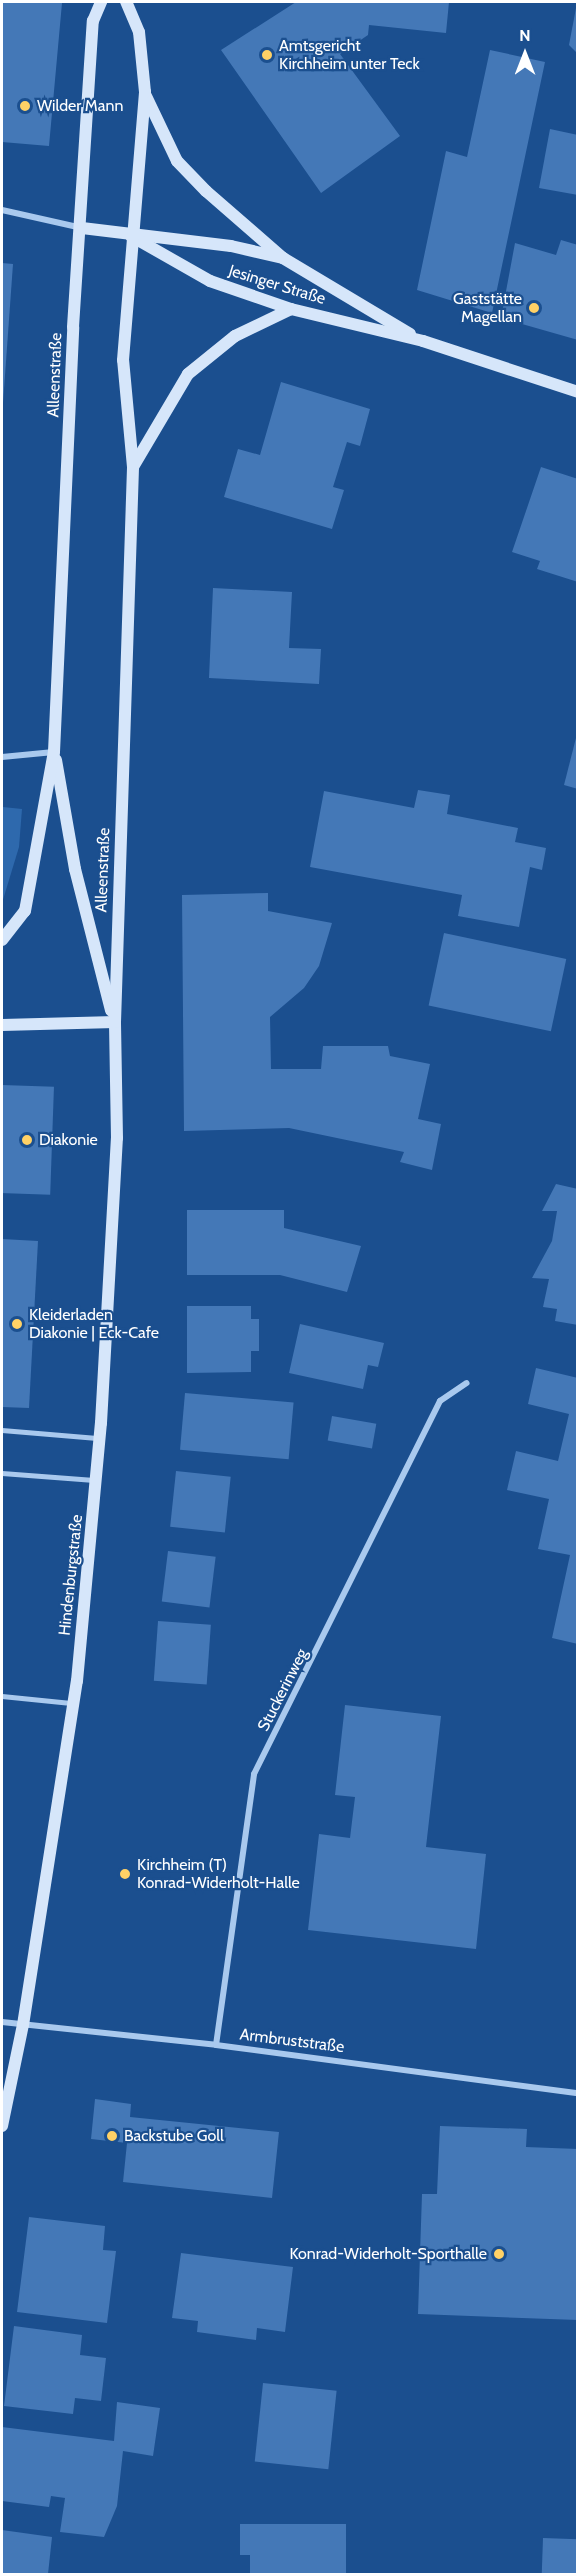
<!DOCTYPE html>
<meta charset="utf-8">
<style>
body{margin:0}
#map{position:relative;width:579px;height:2576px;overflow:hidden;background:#1b4f8f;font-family:Cabin,sans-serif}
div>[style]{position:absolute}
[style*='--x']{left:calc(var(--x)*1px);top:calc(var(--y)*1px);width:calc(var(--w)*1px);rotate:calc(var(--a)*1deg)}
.green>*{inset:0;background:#2e69ad}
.building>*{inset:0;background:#4478b7;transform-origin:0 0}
.lane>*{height:4.5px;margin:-2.25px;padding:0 2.25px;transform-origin:2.25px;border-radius:2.25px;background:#a9c9ee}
.street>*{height:6px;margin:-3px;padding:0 3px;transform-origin:3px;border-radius:3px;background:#a9c9ee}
.secondary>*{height:12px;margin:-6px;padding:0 6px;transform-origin:6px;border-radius:6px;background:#d6e6fa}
.dots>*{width:16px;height:16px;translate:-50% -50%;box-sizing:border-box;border:3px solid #1b4f8f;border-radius:50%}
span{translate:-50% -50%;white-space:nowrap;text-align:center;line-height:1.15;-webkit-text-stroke:4.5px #1b4f8f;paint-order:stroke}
.poi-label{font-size:16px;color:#fff}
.left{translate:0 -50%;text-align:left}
.right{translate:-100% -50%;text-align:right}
.street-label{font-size:16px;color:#fff}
.frame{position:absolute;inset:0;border:3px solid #fff;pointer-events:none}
.north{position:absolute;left:495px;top:24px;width:60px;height:60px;-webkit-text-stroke:4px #1b4f8f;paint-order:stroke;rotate:0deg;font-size:16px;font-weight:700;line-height:24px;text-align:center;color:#fff}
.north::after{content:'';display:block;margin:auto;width:21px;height:27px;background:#fff;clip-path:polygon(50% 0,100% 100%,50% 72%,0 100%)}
</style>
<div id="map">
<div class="green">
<i style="clip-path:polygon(3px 807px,22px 809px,19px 847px,2px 903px)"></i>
</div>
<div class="building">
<i style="clip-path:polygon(2px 2px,62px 3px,49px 146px,2px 142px)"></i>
<i style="clip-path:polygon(296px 2px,449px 2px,446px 33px,369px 25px,368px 35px,340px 54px,400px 136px,321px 193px,221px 50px)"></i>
<i style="clip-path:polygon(576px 8px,578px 8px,578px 54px,569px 45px)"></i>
<i style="clip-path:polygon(490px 50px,545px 62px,492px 313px,417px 290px,446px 151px,467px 157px)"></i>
<i style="clip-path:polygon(550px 129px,578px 135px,578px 195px,539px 188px)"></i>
<i style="clip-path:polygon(561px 240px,578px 245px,578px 340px,501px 318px,515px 243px,556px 255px)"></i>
<i style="clip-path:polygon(2px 263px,13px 264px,3px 403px,2px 403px)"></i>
<i style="clip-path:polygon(281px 382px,370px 409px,360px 446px,347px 442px,333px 487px,344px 490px,332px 529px,224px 497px,238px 449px,260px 455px)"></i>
<i style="clip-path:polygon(541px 467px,578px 479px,578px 582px,537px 569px,540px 561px,512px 552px)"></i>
<i style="clip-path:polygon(213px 588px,292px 592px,289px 648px,321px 649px,319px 684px,209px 678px)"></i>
<i style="clip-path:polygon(577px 734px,578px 734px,578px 789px,564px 785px)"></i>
<i style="clip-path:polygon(418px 790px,450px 795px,447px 814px,518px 828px,515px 842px,546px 848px,542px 870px,530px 867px,519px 927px,458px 916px,462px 895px,310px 867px,324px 791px,414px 808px)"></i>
<i style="clip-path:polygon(268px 893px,268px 911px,332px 923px,319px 966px,304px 988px,270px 1017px,271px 1069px,321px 1069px,323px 1046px,388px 1046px,390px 1056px,430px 1064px,418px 1119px,441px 1124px,432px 1170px,400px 1162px,404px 1152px,289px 1128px,184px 1131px,182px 895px)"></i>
<i style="left:444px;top:933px;width:125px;height:74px;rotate:12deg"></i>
<i style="left:2px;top:1085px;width:52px;height:108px;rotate:2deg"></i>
<i style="clip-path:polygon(556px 1184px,578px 1189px,578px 1325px,555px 1321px,557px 1309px,543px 1307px,549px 1279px,532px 1278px,552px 1241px,557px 1211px,542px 1211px)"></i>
<i style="clip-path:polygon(187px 1210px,284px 1210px,284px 1228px,361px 1246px,347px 1292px,280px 1275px,187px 1275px)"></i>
<i style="clip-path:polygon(2px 1239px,38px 1241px,29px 1408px,2px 1407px)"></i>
<i style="clip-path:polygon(187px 1306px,251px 1306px,251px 1319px,259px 1319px,259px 1351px,251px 1351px,251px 1372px,187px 1373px)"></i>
<i style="clip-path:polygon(300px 1324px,384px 1343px,378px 1367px,368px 1365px,363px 1389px,289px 1373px)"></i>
<i style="clip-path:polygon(536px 1368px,578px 1378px,578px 1644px,552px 1638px,570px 1555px,538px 1549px,549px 1499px,507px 1490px,516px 1451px,558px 1461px,569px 1414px,528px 1404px)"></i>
<i style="left:185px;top:1393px;width:109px;height:57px;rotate:5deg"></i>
<i style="left:332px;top:1416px;width:45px;height:25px;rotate:10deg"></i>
<i style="left:176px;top:1471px;width:55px;height:56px;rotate:6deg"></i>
<i style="left:168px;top:1551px;width:48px;height:51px;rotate:7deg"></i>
<i style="left:158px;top:1621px;width:53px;height:60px;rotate:4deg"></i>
<i style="clip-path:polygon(345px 1705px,441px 1716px,426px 1847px,486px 1854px,476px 1949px,308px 1930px,319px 1834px,350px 1838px,355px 1797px,335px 1795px)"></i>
<i style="clip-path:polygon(95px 2099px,131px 2104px,130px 2117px,279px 2132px,272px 2198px,123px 2182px,127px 2143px,91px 2139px)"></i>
<i style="clip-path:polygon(440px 2126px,527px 2129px,526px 2147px,578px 2149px,578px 2320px,418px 2314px,422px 2194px,437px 2194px)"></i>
<i style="clip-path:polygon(29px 2217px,105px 2226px,103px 2250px,116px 2251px,107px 2323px,17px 2312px)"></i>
<i style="clip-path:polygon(181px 2253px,293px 2267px,285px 2332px,257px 2328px,256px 2340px,197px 2332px,198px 2321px,172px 2318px)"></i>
<i style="clip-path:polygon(14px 2326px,82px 2335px,80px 2355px,106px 2358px,101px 2401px,75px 2398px,73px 2414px,4px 2406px)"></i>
<i style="left:263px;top:2383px;width:74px;height:79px;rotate:6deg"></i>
<i style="clip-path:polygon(117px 2402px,160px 2408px,153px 2456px,123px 2451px,117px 2506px,104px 2537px,60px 2532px,65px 2498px,51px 2496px,49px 2507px,2px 2501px,2px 2427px,114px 2441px)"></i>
<i style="clip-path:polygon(240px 2524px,346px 2524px,346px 2574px,250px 2574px,250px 2555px,240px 2555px)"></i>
<i style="clip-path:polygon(2px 2530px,52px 2537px,48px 2574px,2px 2574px)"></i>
<i style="left:543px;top:2538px;width:35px;height:36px;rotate:2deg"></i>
</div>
<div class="lane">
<i style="--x:2;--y:1430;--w:95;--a:4.8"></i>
<i style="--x:2;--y:1473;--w:92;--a:4.4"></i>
<i style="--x:2;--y:1696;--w:69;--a:5.8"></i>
</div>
<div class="street">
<i style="--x:2;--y:210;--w:82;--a:12.7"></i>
<i style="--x:2;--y:757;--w:52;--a:-5.5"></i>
<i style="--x:2;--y:2022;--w:215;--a:6.1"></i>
<i style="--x:216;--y:2045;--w:365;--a:7.6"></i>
<i style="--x:216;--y:2045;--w:274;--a:-82"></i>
<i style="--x:254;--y:1774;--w:417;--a:-63.5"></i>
<i style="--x:440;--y:1401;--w:32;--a:-34"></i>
</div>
<div class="secondary">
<i style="--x:146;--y:96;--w:72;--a:64.5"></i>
<i style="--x:177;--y:161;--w:42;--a:46"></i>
<i style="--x:206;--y:191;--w:102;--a:41"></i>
<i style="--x:283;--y:258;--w:148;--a:30.9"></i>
<i style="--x:82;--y:228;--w:150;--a:6.9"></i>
<i style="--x:231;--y:246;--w:53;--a:13"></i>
<i style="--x:131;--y:236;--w:91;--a:29.7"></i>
<i style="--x:210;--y:281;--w:86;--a:19.1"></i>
<i style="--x:291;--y:309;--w:136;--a:13.6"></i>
<i style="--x:423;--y:341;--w:163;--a:18.2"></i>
<i style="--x:133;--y:467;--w:108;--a:-59.4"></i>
<i style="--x:188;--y:374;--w:60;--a:-39"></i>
<i style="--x:235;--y:336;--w:62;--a:-25.7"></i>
<i style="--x:56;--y:760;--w:111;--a:80.1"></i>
<i style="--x:75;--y:869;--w:146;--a:75.7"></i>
<i style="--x:2;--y:940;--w:37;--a:-52"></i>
<i style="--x:25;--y:911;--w:162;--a:-79.7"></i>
<i style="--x:54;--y:752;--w:425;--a:-87.4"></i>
<i style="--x:73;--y:327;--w:307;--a:-86.3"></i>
<i style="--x:93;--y:21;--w:21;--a:-67"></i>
<i style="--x:2;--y:1025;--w:113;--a:-1.5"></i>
<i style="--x:2;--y:2126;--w:103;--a:-78.3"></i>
<i style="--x:23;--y:2025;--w:348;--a:-81.1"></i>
<i style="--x:77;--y:1681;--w:259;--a:-84.7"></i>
<i style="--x:101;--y:1423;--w:285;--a:-86.8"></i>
<i style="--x:117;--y:1138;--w:116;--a:-91"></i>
<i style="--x:115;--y:1022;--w:555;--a:-88.14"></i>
<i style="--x:133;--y:467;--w:107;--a:-95.3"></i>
<i style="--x:123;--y:360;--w:269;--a:-85.3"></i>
<i style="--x:145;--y:92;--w:60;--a:-95.7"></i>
<i style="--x:139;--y:32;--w:33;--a:-113"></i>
</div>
<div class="dots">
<i style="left:267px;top:55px;background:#ffd166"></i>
<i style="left:25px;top:106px;background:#ffd166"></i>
<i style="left:534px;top:308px;background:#ffd166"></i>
<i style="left:27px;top:1140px;background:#ffd166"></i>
<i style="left:17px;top:1324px;background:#ffd166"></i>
<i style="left:125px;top:1874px;background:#ffd166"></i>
<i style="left:112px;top:2136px;background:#ffd166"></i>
<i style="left:499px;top:2254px;background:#ffd166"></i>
</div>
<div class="poi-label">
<span class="left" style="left:279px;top:55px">Amtsgericht<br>Kirchheim unter Teck</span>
<span class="left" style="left:37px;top:106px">Wilder Mann</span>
<span class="right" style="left:522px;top:308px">Gaststätte<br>Magellan</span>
<span class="left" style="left:39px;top:1140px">Diakonie</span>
<span class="left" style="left:29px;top:1324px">Kleiderladen<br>Diakonie | Eck-Cafe</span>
<span class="left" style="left:137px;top:1874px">Kirchheim (T)<br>Konrad-Widerholt-Halle</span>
<span class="left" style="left:124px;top:2136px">Backstube Goll</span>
<span class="right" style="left:487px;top:2254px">Konrad-Widerholt-Sporthalle</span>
</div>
<div class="street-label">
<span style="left:277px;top:285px;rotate:17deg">Jesinger Straße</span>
<span style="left:55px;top:375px;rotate:-88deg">Alleenstraße</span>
<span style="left:103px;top:870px;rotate:-88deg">Alleenstraße</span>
<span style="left:71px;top:1575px;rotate:-84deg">Hindenburgstraße</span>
<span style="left:283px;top:1690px;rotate:-63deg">Stuckerinweg</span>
<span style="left:292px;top:2041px;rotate:7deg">Armbruststraße</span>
</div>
<div class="frame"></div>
<div class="north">N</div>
</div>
